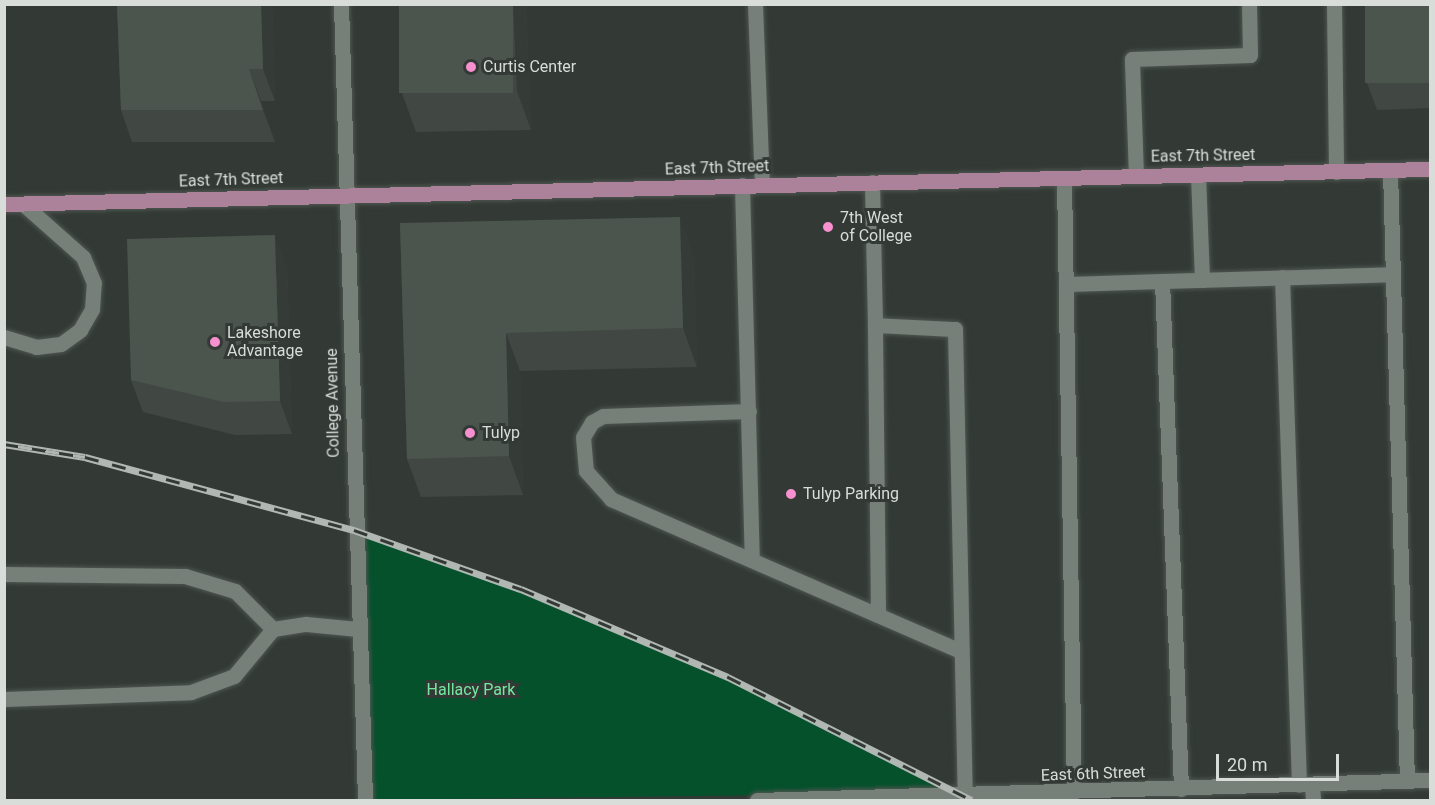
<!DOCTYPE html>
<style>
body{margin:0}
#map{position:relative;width:1435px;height:805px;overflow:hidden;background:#333a35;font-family:Roboto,sans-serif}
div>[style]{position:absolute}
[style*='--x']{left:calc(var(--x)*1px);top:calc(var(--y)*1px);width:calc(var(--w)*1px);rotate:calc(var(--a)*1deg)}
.green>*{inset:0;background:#05512c}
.roads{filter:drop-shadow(0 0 2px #4f5651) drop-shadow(0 0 2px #4f5651)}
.lane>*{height:15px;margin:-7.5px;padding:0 7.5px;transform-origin:7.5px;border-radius:7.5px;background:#777f79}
.secondary>*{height:15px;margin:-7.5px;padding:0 7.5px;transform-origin:7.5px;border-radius:7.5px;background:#777f79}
.primary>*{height:15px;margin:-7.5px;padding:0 7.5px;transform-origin:7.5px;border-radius:7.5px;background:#ac819a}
.rail>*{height:7px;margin-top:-3.5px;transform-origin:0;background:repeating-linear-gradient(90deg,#333a35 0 14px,#b1b7b3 0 28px);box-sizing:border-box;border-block:2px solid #b1b7b3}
.wall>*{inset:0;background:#414843}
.shaded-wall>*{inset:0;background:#353b37}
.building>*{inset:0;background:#4c544e;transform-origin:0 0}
.dots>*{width:16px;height:16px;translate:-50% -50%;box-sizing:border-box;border:3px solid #333a35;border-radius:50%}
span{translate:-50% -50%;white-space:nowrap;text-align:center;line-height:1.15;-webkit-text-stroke:6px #333a35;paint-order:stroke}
.poi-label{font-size:16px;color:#d8ddda}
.left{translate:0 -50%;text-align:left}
.street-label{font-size:16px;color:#d8ddda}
.park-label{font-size:16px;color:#73e8a0}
.frame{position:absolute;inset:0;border:6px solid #d8ddda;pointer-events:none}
.scale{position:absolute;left:1216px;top:754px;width:123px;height:27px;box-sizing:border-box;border:3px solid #d8ddda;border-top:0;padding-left:8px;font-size:18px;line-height:21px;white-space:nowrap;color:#d8ddda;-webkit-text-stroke:4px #333a35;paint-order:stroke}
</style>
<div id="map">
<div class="green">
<i style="clip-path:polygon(354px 530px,521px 589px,728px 677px,950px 793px,365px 800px)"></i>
</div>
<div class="roads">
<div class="lane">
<i style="--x:755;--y:4;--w:180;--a:87.8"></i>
<i style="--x:1334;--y:4;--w:168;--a:89.3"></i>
<i style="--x:1390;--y:170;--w:611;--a:88.41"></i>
<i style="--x:1198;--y:175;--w:105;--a:87.8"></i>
<i style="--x:1136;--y:176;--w:117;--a:-92"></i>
<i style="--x:1132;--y:59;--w:118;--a:-1.9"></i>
<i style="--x:1250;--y:55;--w:51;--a:-91.1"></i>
<i style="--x:1064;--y:178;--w:614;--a:89.07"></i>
<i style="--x:872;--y:182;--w:143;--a:88.8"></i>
<i style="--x:742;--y:185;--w:375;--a:88.5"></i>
<i style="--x:1282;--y:277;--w:508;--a:88.08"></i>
<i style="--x:1068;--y:284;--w:94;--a:-1.8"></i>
<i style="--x:4;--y:337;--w:34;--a:17"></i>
<i style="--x:36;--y:347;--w:25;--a:-7"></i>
<i style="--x:61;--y:344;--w:24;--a:-36"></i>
<i style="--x:80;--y:330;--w:24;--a:-60"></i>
<i style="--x:92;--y:309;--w:26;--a:-86"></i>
<i style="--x:94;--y:283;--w:28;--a:-113"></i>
<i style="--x:83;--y:257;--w:80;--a:-138.5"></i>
<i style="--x:749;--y:411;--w:146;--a:178"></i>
<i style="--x:603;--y:416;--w:13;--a:151"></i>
<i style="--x:592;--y:422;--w:17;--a:121"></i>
<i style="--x:583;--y:437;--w:34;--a:85"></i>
<i style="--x:586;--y:471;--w:38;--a:48"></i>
<i style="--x:611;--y:499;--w:382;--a:23.5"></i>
<i style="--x:4;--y:574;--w:181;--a:0.6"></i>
<i style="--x:185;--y:576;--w:52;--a:16.7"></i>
<i style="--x:235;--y:591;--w:54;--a:45"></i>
<i style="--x:878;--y:615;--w:290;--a:-90.6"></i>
<i style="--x:875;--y:325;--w:80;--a:2.9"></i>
<i style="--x:955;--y:329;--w:467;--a:88.8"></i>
<i style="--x:4;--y:699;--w:187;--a:-2.1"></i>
<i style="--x:191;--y:692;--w:46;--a:-20.4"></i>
<i style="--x:234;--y:676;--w:61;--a:-50.3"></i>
<i style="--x:273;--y:629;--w:33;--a:-9"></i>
<i style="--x:306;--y:624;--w:52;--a:5.5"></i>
<i style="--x:1312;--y:785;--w:15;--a:86"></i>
<i style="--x:1181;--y:789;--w:508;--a:-92.14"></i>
<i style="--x:1162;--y:281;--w:231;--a:-1.7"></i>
</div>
<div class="secondary">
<i style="--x:341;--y:4;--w:796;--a:88.27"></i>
<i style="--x:757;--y:800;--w:673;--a:-1.7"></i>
</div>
<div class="primary">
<i style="--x:4;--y:204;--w:1426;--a:-1.41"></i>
</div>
</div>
<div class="rail">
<i style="--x:4;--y:444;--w:82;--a:9.1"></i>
<i style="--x:85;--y:457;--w:279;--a:15.2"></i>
<i style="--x:354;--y:530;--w:177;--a:19.5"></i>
<i style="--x:521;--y:589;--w:225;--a:23"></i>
<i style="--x:728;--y:677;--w:273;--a:26.8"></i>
</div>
<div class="wall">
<i style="clip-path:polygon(117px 4px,272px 4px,275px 101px,261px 101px,275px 142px,132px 142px,121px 110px)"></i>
<i style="clip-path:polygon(399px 4px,526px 4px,531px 130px,416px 132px,402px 93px)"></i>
<i style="clip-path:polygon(1431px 4px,1431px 108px,1377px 110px,1367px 83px)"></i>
<i style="clip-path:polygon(400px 223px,694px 255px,697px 367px,520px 371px,523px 495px,421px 497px,407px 459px)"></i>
<i style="clip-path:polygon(287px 267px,292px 434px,235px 435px,143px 412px,131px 380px)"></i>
</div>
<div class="shaded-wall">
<i style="clip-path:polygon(261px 4px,272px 4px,275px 101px,263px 69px)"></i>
<i style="clip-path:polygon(513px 4px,526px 4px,531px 130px,517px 91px)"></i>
<i style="clip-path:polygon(249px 69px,261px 101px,275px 142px,263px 110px)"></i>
<i style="clip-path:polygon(680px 217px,694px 255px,697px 367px,683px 328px)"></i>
<i style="clip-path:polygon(275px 235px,287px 267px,292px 434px,280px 401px)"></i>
<i style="clip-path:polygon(506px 333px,520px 371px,523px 495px,509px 456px)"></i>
</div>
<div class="building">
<i style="clip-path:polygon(117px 4px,261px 4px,263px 69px,249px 69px,263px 110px,121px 110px)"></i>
<i style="left:399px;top:4px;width:114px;height:89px"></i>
<i style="left:1365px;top:4px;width:66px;height:79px"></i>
<i style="clip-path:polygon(680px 217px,683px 328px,506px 333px,509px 456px,407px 459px,400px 223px)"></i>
<i style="clip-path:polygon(275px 235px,280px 401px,224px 402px,131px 380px,127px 239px)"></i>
</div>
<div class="dots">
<i style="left:471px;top:67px;background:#f790ce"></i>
<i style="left:828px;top:227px;background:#f790ce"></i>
<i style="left:215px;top:342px;background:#f790ce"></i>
<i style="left:470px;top:433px;background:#f790ce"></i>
<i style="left:791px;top:494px;background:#f790ce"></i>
</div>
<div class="poi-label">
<span class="left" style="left:483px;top:67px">Curtis Center</span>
<span class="left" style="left:840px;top:227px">7th West<br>of College</span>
<span class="left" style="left:227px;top:342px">Lakeshore<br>Advantage</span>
<span class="left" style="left:482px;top:433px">Tulyp</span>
<span class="left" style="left:803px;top:494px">Tulyp Parking</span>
</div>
<div class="street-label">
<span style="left:1203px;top:156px;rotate:-1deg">East 7th Street</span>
<span style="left:717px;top:168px;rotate:-2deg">East 7th Street</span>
<span style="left:231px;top:180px;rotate:-2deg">East 7th Street</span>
<span style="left:333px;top:403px;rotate:-91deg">College Avenue</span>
<span style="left:1093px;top:774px;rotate:-2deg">East 6th Street</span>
</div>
<div class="park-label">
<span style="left:471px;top:690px">Hallacy Park</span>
</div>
<div class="frame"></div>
<div class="scale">20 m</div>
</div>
